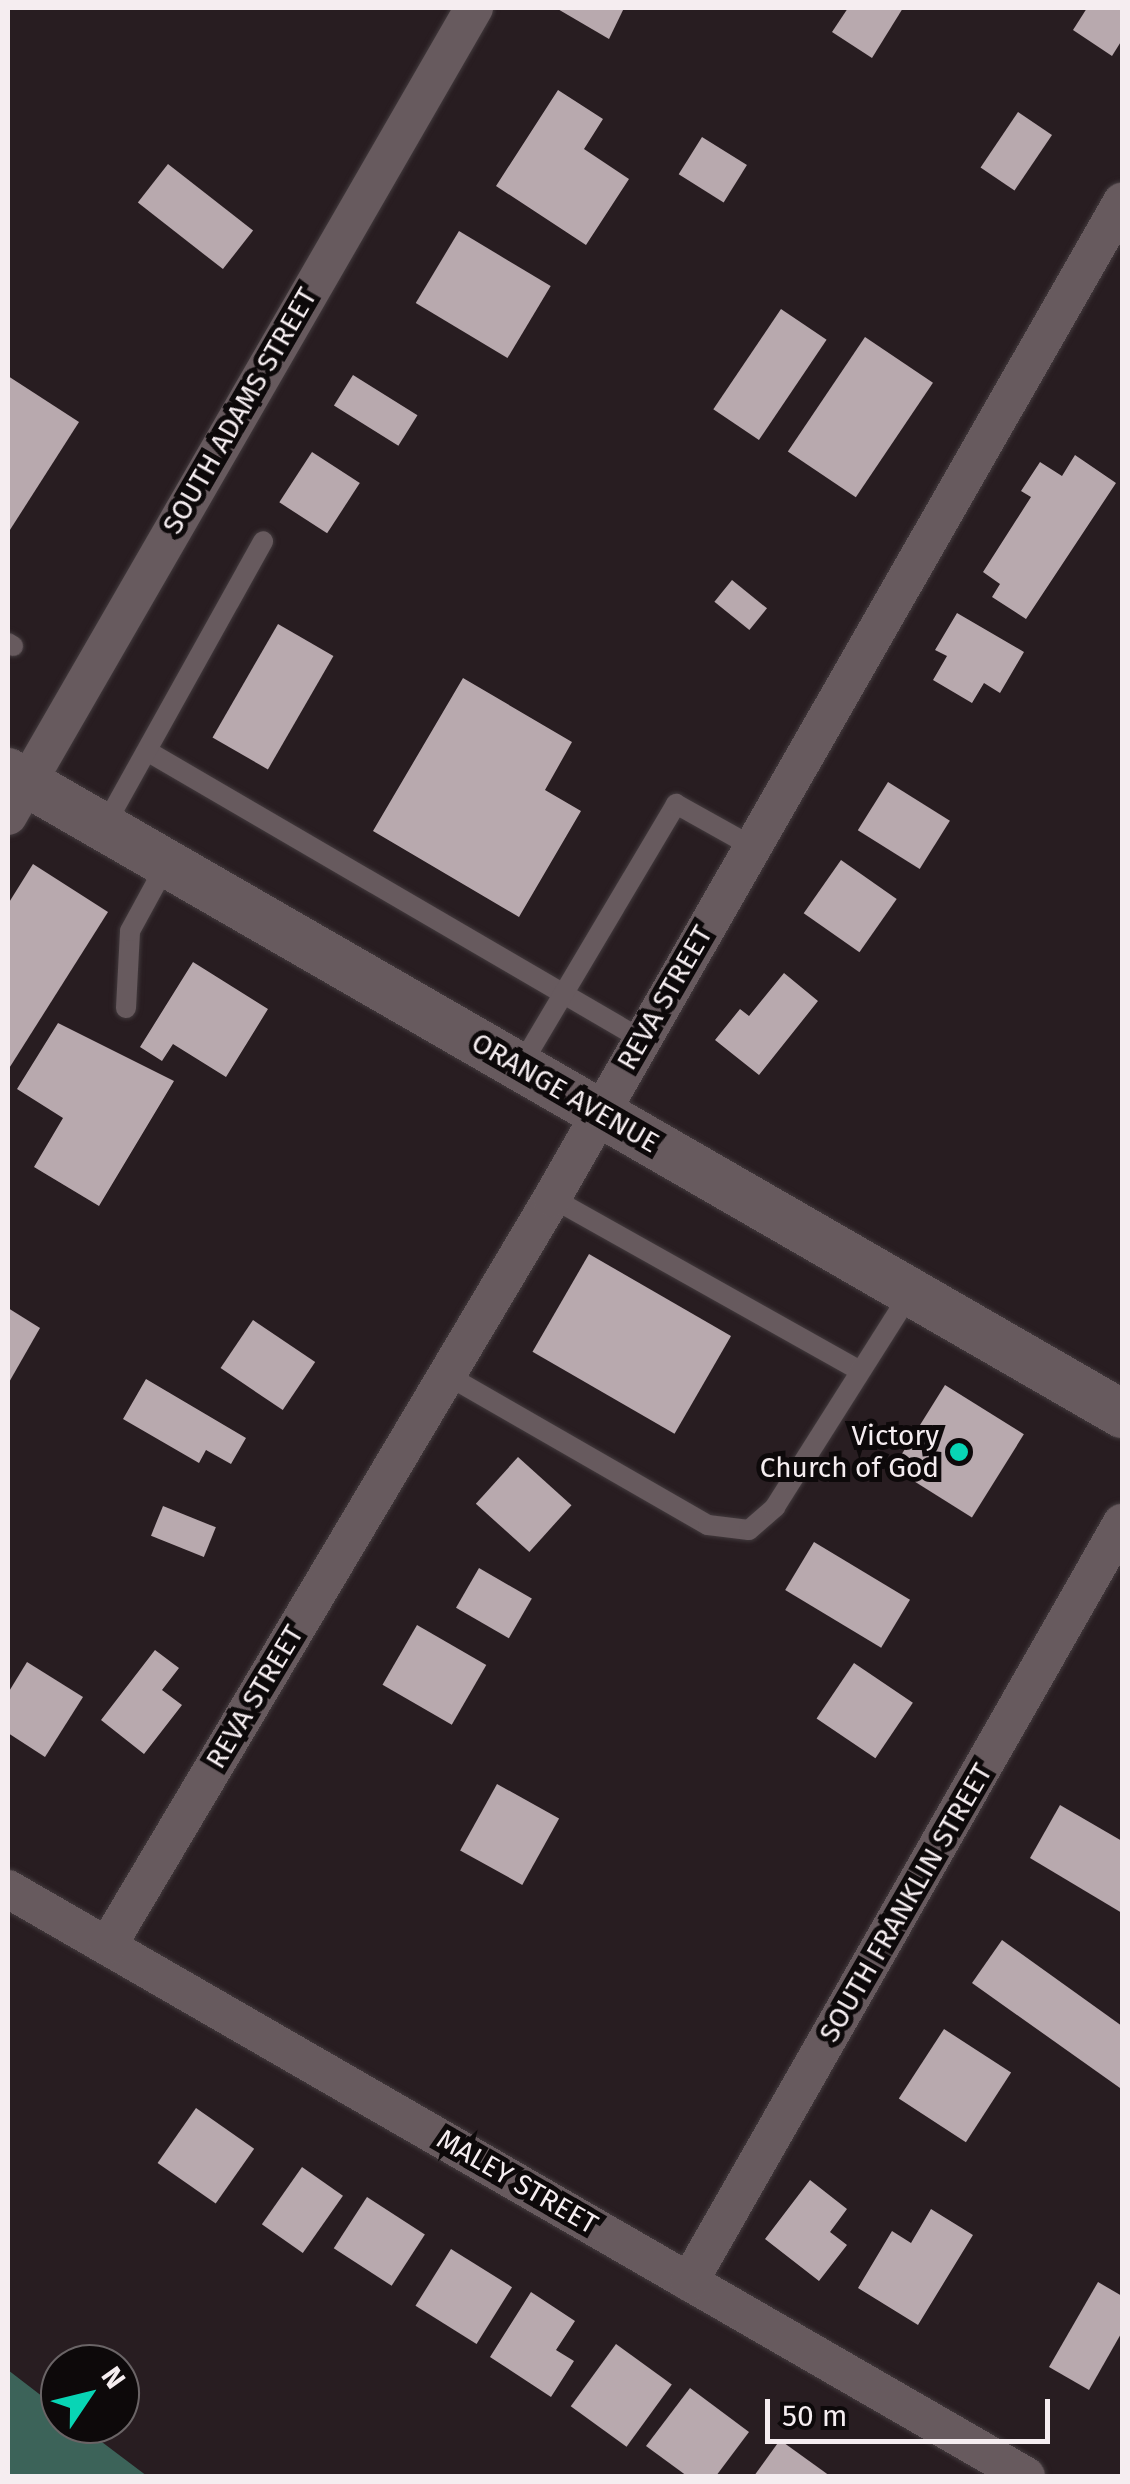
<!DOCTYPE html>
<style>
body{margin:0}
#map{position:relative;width:1130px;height:2484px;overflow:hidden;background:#281d21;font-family:"Fira Sans",sans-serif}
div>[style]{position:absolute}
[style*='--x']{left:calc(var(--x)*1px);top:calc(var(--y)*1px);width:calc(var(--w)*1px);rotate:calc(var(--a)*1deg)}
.water>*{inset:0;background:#3c6359}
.building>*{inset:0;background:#b8a9ae;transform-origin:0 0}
.roads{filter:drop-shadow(0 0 2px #423a3d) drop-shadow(0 0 2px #423a3d)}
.service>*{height:20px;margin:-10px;padding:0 10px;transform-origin:10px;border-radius:10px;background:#675a5e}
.minor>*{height:38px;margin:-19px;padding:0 19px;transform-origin:19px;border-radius:19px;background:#675a5e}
.tertiary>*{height:48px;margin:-24px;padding:0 24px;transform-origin:24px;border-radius:24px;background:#675a5e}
.dots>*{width:28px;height:28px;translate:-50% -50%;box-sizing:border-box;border:5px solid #0d090a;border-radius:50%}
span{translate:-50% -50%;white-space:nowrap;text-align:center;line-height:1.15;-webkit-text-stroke:10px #0d090a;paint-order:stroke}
.street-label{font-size:28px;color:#f5edf0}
.poi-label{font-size:28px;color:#f5edf0}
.right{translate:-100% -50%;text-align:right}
.frame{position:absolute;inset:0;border:10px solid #f5edf0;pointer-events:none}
.north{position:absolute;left:40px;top:2344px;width:100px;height:100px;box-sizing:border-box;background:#0d090a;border:2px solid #6a6466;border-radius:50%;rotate:55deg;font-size:28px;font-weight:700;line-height:40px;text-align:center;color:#f5edf0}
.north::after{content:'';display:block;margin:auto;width:35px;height:45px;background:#08d5b5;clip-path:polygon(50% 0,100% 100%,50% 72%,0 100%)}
.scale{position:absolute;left:765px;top:2399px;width:285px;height:45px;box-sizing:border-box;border:5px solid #f5edf0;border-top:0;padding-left:12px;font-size:30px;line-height:35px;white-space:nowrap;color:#f5edf0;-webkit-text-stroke:8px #0d090a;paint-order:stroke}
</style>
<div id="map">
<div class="water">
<i style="clip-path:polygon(8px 2370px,60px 2410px,60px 2424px,78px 2424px,147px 2476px,8px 2476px)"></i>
</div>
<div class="building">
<i style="clip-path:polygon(556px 8px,624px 8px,609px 39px)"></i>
<i style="clip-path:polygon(848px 8px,903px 8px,872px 58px,832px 32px)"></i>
<i style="clip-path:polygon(1087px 8px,1122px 8px,1122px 40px,1112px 56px,1073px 30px)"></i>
<i style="clip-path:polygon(558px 90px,603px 119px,584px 149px,629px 179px,586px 245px,496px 186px)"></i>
<i style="left:1018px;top:112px;width:41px;height:67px;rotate:34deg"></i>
<i style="left:702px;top:137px;width:53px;height:44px;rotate:32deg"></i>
<i style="left:168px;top:164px;width:108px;height:49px;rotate:38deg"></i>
<i style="left:459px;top:231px;width:107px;height:84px;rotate:31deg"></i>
<i style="left:781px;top:309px;width:55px;height:121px;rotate:34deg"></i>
<i style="left:865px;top:337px;width:82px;height:138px;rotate:34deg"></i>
<i style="left:353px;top:375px;width:76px;height:36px;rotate:32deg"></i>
<i style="clip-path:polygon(8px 376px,79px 422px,8px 533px)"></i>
<i style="left:312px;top:452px;width:57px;height:60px;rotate:33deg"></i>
<i style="clip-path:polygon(1075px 455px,1116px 483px,1026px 619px,992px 597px,1000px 584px,983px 572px,1031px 497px,1021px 491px,1040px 462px,1062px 476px)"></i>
<i style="left:732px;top:580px;width:45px;height:28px;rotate:39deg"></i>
<i style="clip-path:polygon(957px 613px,1024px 652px,1000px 693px,984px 683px,972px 703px,933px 680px,947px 656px,935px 650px)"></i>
<i style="left:278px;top:624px;width:64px;height:131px;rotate:30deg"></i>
<i style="clip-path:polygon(463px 678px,572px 742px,545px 790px,581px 811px,519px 917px,373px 831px)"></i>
<i style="left:888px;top:782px;width:73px;height:57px;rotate:32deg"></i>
<i style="left:841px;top:860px;width:68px;height:65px;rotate:35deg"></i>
<i style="clip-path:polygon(33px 864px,108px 912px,8px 1070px,8px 904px)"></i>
<i style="clip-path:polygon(193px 962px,268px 1009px,226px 1077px,173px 1044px,162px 1061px,140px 1047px)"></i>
<i style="clip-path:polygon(784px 973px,818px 1001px,759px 1075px,715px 1040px,740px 1009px,749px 1016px)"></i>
<i style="clip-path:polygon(58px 1023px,174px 1081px,99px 1206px,34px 1167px,63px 1118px,17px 1089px)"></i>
<i style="left:589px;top:1254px;width:164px;height:113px;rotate:30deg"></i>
<i style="clip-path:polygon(8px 1308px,40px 1328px,8px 1384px)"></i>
<i style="left:253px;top:1320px;width:75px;height:58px;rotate:34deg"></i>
<i style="clip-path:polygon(146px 1379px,246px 1438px,231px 1464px,206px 1450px,199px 1463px,123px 1419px)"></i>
<i style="left:945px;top:1385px;width:93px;height:98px;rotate:32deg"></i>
<i style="left:518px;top:1457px;width:72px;height:63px;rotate:42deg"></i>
<i style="left:163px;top:1506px;width:57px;height:32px;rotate:22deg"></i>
<i style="left:814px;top:1542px;width:112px;height:56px;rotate:31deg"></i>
<i style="left:479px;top:1568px;width:61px;height:46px;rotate:30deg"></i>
<i style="left:417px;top:1625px;width:80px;height:69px;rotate:30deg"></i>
<i style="clip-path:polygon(155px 1650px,179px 1668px,162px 1690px,182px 1705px,144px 1754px,101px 1720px)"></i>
<i style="clip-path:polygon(27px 1662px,83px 1697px,45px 1757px,8px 1733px,8px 1693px)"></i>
<i style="left:854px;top:1663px;width:71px;height:67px;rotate:34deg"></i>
<i style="left:497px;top:1784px;width:71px;height:76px;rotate:29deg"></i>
<i style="clip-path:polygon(1060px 1805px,1122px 1841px,1122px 1913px,1030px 1858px)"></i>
<i style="clip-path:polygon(1002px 1940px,1122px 2026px,1120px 2088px,972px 1983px)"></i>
<i style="left:944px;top:2029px;width:80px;height:83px;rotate:33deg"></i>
<i style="left:196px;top:2108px;width:71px;height:67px;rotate:35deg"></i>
<i style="left:302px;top:2167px;width:50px;height:70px;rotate:35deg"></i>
<i style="clip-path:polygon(810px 2180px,847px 2209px,830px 2232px,847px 2245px,819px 2281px,765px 2239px)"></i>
<i style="left:367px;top:2197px;width:69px;height:61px;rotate:33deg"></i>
<i style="clip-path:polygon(931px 2209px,973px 2235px,918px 2325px,858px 2288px,892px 2231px,911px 2243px)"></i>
<i style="left:451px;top:2249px;width:72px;height:67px;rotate:32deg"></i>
<i style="clip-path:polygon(1098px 2282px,1122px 2296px,1122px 2332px,1089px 2390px,1049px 2367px)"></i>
<i style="clip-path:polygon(531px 2292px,575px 2321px,556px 2350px,574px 2361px,551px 2397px,490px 2357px)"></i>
<i style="left:616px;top:2344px;width:69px;height:77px;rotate:36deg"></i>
<i style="clip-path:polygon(690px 2388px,749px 2432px,716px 2476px,687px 2476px,646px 2446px)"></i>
<i style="clip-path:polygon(780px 2440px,830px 2476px,754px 2476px)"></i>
</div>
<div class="roads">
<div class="service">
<i style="--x:8;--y:643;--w:6;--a:31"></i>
<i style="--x:147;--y:751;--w:572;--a:30.24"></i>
<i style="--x:104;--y:827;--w:327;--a:-60.9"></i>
<i style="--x:126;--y:1008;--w:77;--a:-87"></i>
<i style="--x:130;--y:931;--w:75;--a:-61.4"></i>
<i style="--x:520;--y:1067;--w:306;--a:-59.3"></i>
<i style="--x:676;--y:804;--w:88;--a:29.2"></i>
<i style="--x:552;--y:1198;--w:353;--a:29.3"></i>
<i style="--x:445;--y:1374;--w:303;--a:29.9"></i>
<i style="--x:708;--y:1525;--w:41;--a:7"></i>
<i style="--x:749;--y:1530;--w:35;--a:-41"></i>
<i style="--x:775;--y:1507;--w:254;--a:-57.7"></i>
</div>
<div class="minor">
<i style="--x:8;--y:816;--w:933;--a:-60.03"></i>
<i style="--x:8;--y:1889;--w:1175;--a:29.97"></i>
<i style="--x:108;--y:1945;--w:869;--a:-59.27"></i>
<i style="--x:552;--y:1198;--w:1148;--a:-60.22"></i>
<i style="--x:689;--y:2282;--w:874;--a:-60.3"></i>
</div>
<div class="tertiary">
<i style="--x:8;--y:772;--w:1286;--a:29.95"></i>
</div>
</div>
<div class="dots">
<i style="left:959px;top:1452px;background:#08d5b5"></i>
</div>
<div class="street-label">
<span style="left:240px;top:411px;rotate:-60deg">SOUTH ADAMS STREET</span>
<span style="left:665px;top:998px;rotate:-60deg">REVA STREET</span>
<span style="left:565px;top:1093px;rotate:30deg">ORANGE AVENUE</span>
<span style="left:255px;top:1697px;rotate:-59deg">REVA STREET</span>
<span style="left:906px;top:1903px;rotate:-60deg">SOUTH FRANKLIN STREET</span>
<span style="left:517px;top:2182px;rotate:30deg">MALEY STREET</span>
</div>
<div class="poi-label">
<span class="right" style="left:939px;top:1452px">Victory<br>Church of God</span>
</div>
<div class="frame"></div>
<div class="north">N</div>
<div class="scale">50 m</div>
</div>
